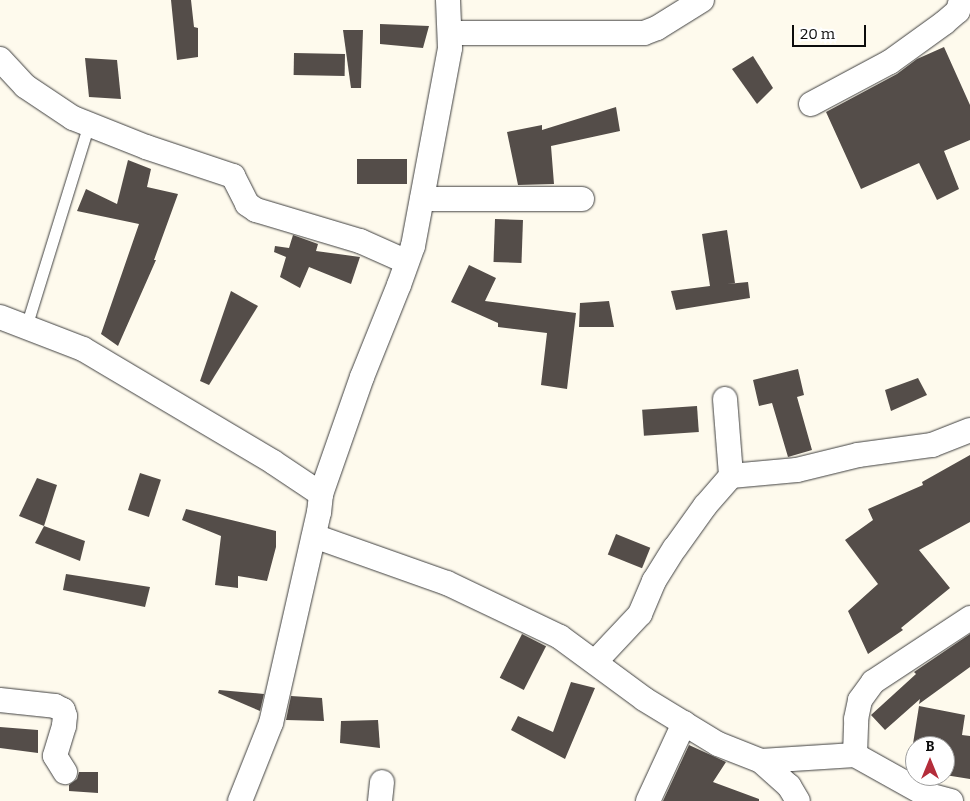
<!DOCTYPE html>
<style>
body{margin:0}
#map{position:relative;width:970px;height:801px;overflow:hidden;background:#fefaed;font-family:Bitter,serif}
div>[style]{position:absolute}
[style*='--x']{left:calc(var(--x)*1px);top:calc(var(--y)*1px);width:calc(var(--w)*1px);rotate:calc(var(--a)*1deg)}
.building>*{inset:0;background:#544d49;transform-origin:0 0}
.roads{filter:drop-shadow(0 0 1px #3f3f3f) drop-shadow(0 0 1px #3f3f3f)}
.lane>*{height:11px;margin:-5.5px;padding:0 5.5px;transform-origin:5.5px;border-radius:5.5px;background:#fff}
.street>*{height:24px;margin:-12px;padding:0 12px;transform-origin:12px;border-radius:12px;background:#fff}
span{translate:-50% -50%;white-space:nowrap;text-align:center;line-height:1.15;-webkit-text-stroke:5px #fff;paint-order:stroke}
.north{position:absolute;left:905px;top:736px;width:50px;height:50px;box-sizing:border-box;background:#fff;border:1px solid #9e9e9e;border-radius:50%;rotate:0deg;font-size:14px;font-weight:700;line-height:20px;text-align:center;color:#0c0c0c}
.north::after{content:'';display:block;margin:auto;width:18px;height:22px;background:#b42d3a;clip-path:polygon(50% 0,100% 100%,50% 72%,0 100%)}
.scale{position:absolute;left:792px;top:25px;width:74px;height:22px;box-sizing:border-box;border:2px solid #0c0c0c;border-top:0;padding-left:6px;font-size:15px;line-height:18px;white-space:nowrap;color:#0c0c0c;-webkit-text-stroke:4px #fff;paint-order:stroke}
</style>
<div id="map">
<div class="building">
<i style="clip-path:polygon(171px 0,191px 0,194px 27px,198px 28px,198px 57px,177px 60px)"></i>
<i style="clip-path:polygon(380px 24px,429px 26px,423px 48px,380px 44px)"></i>
<i style="clip-path:polygon(343px 30px,363px 30px,361px 88px,351px 88px)"></i>
<i style="clip-path:polygon(944px 47px,970px 105px,970px 140px,944px 151px,959px 189px,937px 200px,919px 163px,861px 189px,826px 112px,897px 74px,917px 59px)"></i>
<i style="left:294px;top:53px;width:51px;height:22px;rotate:1deg"></i>
<i style="clip-path:polygon(753px 56px,773px 88px,757px 104px,732px 69px)"></i>
<i style="clip-path:polygon(85px 58px,117px 60px,121px 99px,89px 97px)"></i>
<i style="clip-path:polygon(616px 107px,620px 131px,551px 146px,554px 184px,518px 185px,507px 132px,542px 125px,542px 130px)"></i>
<i style="left:357px;top:159px;width:50px;height:25px"></i>
<i style="clip-path:polygon(128px 160px,151px 169px,147px 187px,178px 194px,154px 260px,156px 260px,118px 346px,101px 334px,139px 224px,77px 211px,86px 189px,117px 204px)"></i>
<i style="left:495px;top:219px;width:28px;height:43px;rotate:2deg"></i>
<i style="clip-path:polygon(727px 230px,735px 283px,727px 284px,748px 282px,750px 298px,676px 310px,671px 291px,710px 286px,702px 234px)"></i>
<i style="clip-path:polygon(293px 235px,318px 244px,316px 251px,360px 257px,351px 284px,309px 267px,300px 288px,280px 277px,286px 257px,274px 252px,275px 246px,289px 248px)"></i>
<i style="clip-path:polygon(469px 265px,496px 278px,485px 301px,576px 313px,567px 389px,541px 385px,547px 333px,498px 327px,498px 323px,451px 302px)"></i>
<i style="clip-path:polygon(231px 291px,258px 306px,209px 385px,200px 381px)"></i>
<i style="clip-path:polygon(609px 301px,614px 327px,579px 327px,580px 303px)"></i>
<i style="clip-path:polygon(798px 369px,804px 395px,797px 397px,812px 450px,788px 457px,772px 403px,759px 406px,753px 380px)"></i>
<i style="clip-path:polygon(918px 378px,927px 395px,891px 411px,885px 390px)"></i>
<i style="left:697px;top:406px;width:26px;height:55px;rotate:86deg"></i>
<i style="clip-path:polygon(970px 455px,970px 522px,919px 550px,950px 588px,901px 628px,903px 630px,868px 654px,848px 611px,878px 584px,845px 540px,873px 520px,868px 509px,923px 485px,922px 482px)"></i>
<i style="left:140px;top:473px;width:22px;height:39px;rotate:18deg"></i>
<i style="clip-path:polygon(37px 478px,57px 485px,44px 526px,19px 516px)"></i>
<i style="clip-path:polygon(186px 509px,276px 531px,276px 547px,267px 581px,238px 576px,238px 588px,215px 585px,221px 536px,182px 520px)"></i>
<i style="clip-path:polygon(44px 526px,85px 541px,80px 561px,35px 543px)"></i>
<i style="left:616px;top:534px;width:37px;height:22px;rotate:22deg"></i>
<i style="clip-path:polygon(66px 574px,150px 587px,145px 607px,63px 590px)"></i>
<i style="left:522px;top:634px;width:27px;height:49px;rotate:27deg"></i>
<i style="clip-path:polygon(970px 634px,970px 667px,919px 704px,920px 699px,885px 730px,871px 715px,916px 674px,914px 672px)"></i>
<i style="clip-path:polygon(571px 682px,595px 688px,565px 759px,511px 730px,518px 716px,553px 732px)"></i>
<i style="clip-path:polygon(219px 690px,264px 694px,260px 711px,218px 693px)"></i>
<i style="clip-path:polygon(291px 696px,322px 698px,324px 721px,286px 720px)"></i>
<i style="clip-path:polygon(919px 706px,965px 715px,962px 735px,970px 736px,970px 779px,945px 775px,945px 746px,915px 746px,915px 770px,909px 769px)"></i>
<i style="clip-path:polygon(378px 720px,380px 748px,340px 743px,341px 721px)"></i>
<i style="clip-path:polygon(0 727px,38px 730px,38px 753px,0 748px)"></i>
<i style="clip-path:polygon(689px 745px,726px 762px,713px 782px,759px 799px,759px 801px,663px 801px)"></i>
<i style="clip-path:polygon(79px 772px,98px 772px,98px 793px,69px 791px,69px 785px,77px 779px)"></i>
</div>
<div class="roads">
<div class="lane">
<i style="--x:26;--y:327;--w:213;--a:-72.8"></i>
</div>
<div class="street">
<i style="--x:451;--y:33;--w:193;--a:0"></i>
<i style="--x:644;--y:33;--w:14;--a:-21"></i>
<i style="--x:657;--y:28;--w:53;--a:-31.9"></i>
<i style="--x:0;--y:59;--w:37;--a:47"></i>
<i style="--x:25;--y:86;--w:58;--a:33.7"></i>
<i style="--x:73;--y:118;--w:79;--a:21.7"></i>
<i style="--x:146;--y:147;--w:92;--a:18.4"></i>
<i style="--x:233;--y:176;--w:31;--a:63"></i>
<i style="--x:247;--y:204;--w:11;--a:34"></i>
<i style="--x:256;--y:210;--w:109;--a:16.6"></i>
<i style="--x:360;--y:241;--w:51;--a:24.1"></i>
<i style="--x:811;--y:104;--w:89;--a:-28"></i>
<i style="--x:890;--y:62;--w:67;--a:-35.8"></i>
<i style="--x:944;--y:23;--w:18;--a:-41"></i>
<i style="--x:958;--y:11;--w:11;--a:-75"></i>
<i style="--x:422;--y:199;--w:160;--a:0"></i>
<i style="--x:0;--y:317;--w:89;--a:21.1"></i>
<i style="--x:83;--y:349;--w:221;--a:30.7"></i>
<i style="--x:273;--y:462;--w:58;--a:33.7"></i>
<i style="--x:321;--y:494;--w:18;--a:96"></i>
<i style="--x:319;--y:512;--w:216;--a:102.8"></i>
<i style="--x:271;--y:723;--w:84;--a:111.7"></i>
<i style="--x:725;--y:399;--w:77;--a:85.5"></i>
<i style="--x:321;--y:494;--w:124;--a:-70.7"></i>
<i style="--x:362;--y:377;--w:99;--a:-68.1"></i>
<i style="--x:399;--y:285;--w:41;--a:-70.3"></i>
<i style="--x:413;--y:246;--w:201;--a:-79.4"></i>
<i style="--x:450;--y:48;--w:48;--a:-92.4"></i>
<i style="--x:314;--y:536;--w:141;--a:19.5"></i>
<i style="--x:447;--y:583;--w:125;--a:25.5"></i>
<i style="--x:560;--y:637;--w:104;--a:36.4"></i>
<i style="--x:644;--y:699;--w:87;--a:31.3"></i>
<i style="--x:718;--y:744;--w:46;--a:21.6"></i>
<i style="--x:761;--y:761;--w:38;--a:42"></i>
<i style="--x:789;--y:786;--w:17;--a:59"></i>
<i style="--x:595;--y:662;--w:66;--a:-46.8"></i>
<i style="--x:640;--y:614;--w:36;--a:-67"></i>
<i style="--x:654;--y:581;--w:39;--a:-58"></i>
<i style="--x:675;--y:548;--w:52;--a:-54.5"></i>
<i style="--x:705;--y:506;--w:40;--a:-49"></i>
<i style="--x:731;--y:476;--w:66;--a:-5.2"></i>
<i style="--x:797;--y:470;--w:63;--a:-13.8"></i>
<i style="--x:858;--y:455;--w:75;--a:-7.7"></i>
<i style="--x:932;--y:445;--w:41;--a:-21.5"></i>
<i style="--x:0;--y:700;--w:55;--a:6.2"></i>
<i style="--x:55;--y:706;--w:9;--a:27"></i>
<i style="--x:63;--y:710;--w:6;--a:72"></i>
<i style="--x:65;--y:716;--w:10;--a:96"></i>
<i style="--x:64;--y:726;--w:31;--a:107"></i>
<i style="--x:55;--y:756;--w:19;--a:58"></i>
<i style="--x:855;--y:755;--w:36;--a:-88"></i>
<i style="--x:856;--y:719;--w:19;--a:-78"></i>
<i style="--x:860;--y:700;--w:22;--a:-54"></i>
<i style="--x:873;--y:682;--w:116;--a:-33.4"></i>
<i style="--x:761;--y:761;--w:94;--a:-3.7"></i>
<i style="--x:855;--y:755;--w:80;--a:29.1"></i>
<i style="--x:925;--y:794;--w:27;--a:15"></i>
<i style="--x:380;--y:801;--w:19;--a:-84"></i>
<i style="--x:648;--y:801;--w:86;--a:-65.2"></i>
</div>
</div>
<div class="north">B</div>
<div class="scale">20 m</div>
</div>
